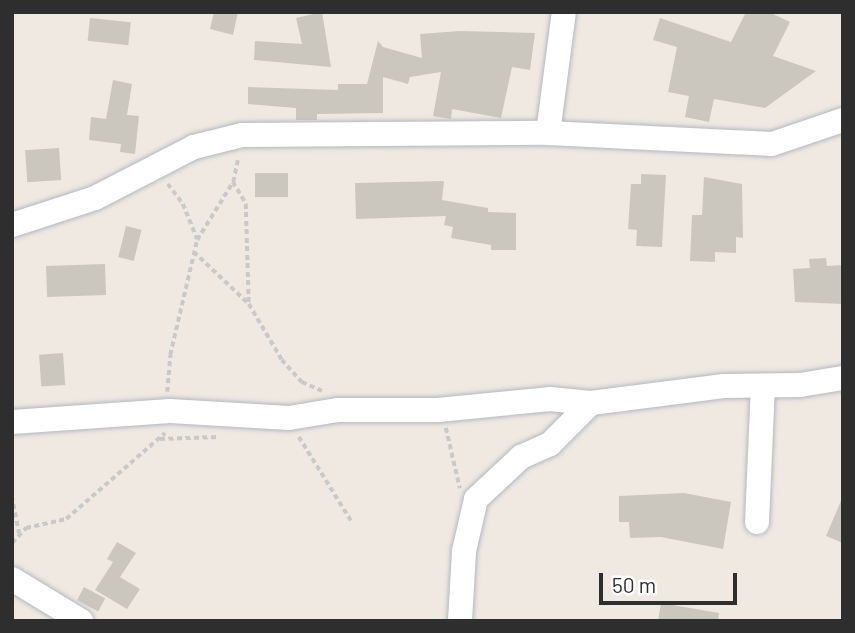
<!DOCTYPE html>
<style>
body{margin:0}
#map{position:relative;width:855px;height:633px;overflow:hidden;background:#efe9e1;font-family:Barlow,sans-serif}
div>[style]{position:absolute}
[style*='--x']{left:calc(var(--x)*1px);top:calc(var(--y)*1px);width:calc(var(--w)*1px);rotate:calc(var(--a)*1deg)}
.building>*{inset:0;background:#cbc7bf;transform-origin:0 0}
.path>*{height:3.5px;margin-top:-1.75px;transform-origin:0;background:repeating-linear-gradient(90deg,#c9c9c9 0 5px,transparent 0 8.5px)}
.roads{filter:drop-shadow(0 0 2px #b4b7c1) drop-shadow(0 0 2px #b4b7c1)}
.minor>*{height:24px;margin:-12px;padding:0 12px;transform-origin:12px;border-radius:12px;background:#fff}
span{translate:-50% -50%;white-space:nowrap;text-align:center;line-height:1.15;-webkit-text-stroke:7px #fff;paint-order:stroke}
.frame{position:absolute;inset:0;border:14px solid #2e2e2e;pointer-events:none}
.scale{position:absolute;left:599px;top:573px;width:138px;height:32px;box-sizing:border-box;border:4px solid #2e2e2e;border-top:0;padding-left:9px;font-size:21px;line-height:24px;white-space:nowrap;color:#2e2e2e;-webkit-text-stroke:5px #fff;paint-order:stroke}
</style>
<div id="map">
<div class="building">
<i style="clip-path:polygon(214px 12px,238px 12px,233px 35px,210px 29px)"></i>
<i style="clip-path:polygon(322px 12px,331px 67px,254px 60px,255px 41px,302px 44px,296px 18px)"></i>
<i style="clip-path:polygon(746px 12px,769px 12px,790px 22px,773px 56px,816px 71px,765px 108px,714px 99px,709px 122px,685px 117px,689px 96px,668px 92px,677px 47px,653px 40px,660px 18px,731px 42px)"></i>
<i style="left:90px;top:18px;width:41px;height:23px;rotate:6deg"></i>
<i style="clip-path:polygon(459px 31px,535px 33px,530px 70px,512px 67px,501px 118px,452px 109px,451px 119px,433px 116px,441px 72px,410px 77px,408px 84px,383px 77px,383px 113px,317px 114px,317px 120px,296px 120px,296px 108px,248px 104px,248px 87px,338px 90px,338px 84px,367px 84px,378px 41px,383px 47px,422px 58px,420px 34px)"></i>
<i style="clip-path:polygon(113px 80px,132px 84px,127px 115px,139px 116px,135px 154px,120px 152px,121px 144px,89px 140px,91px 117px,106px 119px)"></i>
<i style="left:59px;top:148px;width:32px;height:34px;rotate:86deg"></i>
<i style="left:288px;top:173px;width:24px;height:33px;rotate:90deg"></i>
<i style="clip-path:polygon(641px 174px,666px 175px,662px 247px,636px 246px,637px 230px,628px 229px,631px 184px,641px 184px)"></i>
<i style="clip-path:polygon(704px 177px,742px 184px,743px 238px,736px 237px,736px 253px,715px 252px,715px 262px,690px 261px,692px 215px,702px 215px)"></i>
<i style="clip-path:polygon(444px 181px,442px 200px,488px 208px,488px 212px,516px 213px,516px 250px,491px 250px,491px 245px,451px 238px,453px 227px,444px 225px,446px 216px,356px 219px,355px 183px)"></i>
<i style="left:126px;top:226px;width:16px;height:32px;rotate:14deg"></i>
<i style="clip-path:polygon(826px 258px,827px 266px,843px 265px,843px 304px,795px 302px,793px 269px,810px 268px,809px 259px)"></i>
<i style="left:105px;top:264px;width:31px;height:59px;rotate:88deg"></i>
<i style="left:63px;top:353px;width:32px;height:24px;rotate:86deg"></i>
<i style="clip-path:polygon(684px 493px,731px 502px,723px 549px,661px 537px,630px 538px,629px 522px,619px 522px,619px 496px)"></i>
<i style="clip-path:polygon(843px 496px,843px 543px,826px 536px)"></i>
<i style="clip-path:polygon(117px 542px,136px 553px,120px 577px,140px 589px,127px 609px,95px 590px,113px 562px,107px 559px)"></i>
<i style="left:84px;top:587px;width:24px;height:15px;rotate:28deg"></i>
<i style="clip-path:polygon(661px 603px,719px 613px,718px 621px,658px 621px)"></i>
</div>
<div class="path">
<i style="--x:233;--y:182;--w:26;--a:59"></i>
<i style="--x:246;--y:204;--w:100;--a:88.3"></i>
<i style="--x:249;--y:304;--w:65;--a:59.5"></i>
<i style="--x:282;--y:360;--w:30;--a:48"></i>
<i style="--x:302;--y:382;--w:22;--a:24"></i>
<i style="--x:168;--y:184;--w:25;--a:53"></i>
<i style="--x:183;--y:204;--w:38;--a:68"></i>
<i style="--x:194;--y:252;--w:74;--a:43.4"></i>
<i style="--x:167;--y:392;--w:37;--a:-85"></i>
<i style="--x:170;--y:355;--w:118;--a:-76.8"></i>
<i style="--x:197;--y:240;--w:68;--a:-58.2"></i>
<i style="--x:233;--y:182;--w:25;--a:-78"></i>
<i style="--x:446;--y:428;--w:62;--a:76.9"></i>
<i style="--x:299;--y:437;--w:100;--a:58.1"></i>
<i style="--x:160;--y:439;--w:58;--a:-2"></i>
<i style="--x:12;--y:496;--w:38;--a:79"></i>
<i style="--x:12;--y:543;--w:21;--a:-47"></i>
<i style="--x:26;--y:528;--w:41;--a:-12.7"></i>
<i style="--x:66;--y:519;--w:131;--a:-41"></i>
</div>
<div class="roads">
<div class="minor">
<i style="--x:548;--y:133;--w:122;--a:-82.5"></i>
<i style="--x:12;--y:225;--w:87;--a:-18"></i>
<i style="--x:95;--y:198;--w:111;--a:-27.3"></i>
<i style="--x:194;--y:147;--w:49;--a:-14"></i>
<i style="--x:242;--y:135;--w:306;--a:-0.4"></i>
<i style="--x:548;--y:133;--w:224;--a:2.8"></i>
<i style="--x:772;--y:144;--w:75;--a:-18.7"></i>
<i style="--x:12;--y:422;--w:158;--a:-4"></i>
<i style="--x:170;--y:411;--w:119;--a:3.4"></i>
<i style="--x:289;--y:418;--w:50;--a:-9.3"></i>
<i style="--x:338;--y:410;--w:100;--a:0"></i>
<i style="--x:438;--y:410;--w:113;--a:-5.6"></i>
<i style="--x:550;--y:399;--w:41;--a:5.6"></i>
<i style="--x:591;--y:403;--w:134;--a:-7.3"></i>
<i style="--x:724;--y:386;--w:76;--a:-0.8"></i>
<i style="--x:800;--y:385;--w:44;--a:-9.2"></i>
<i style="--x:757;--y:522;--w:136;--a:-87.5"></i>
<i style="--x:12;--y:579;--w:81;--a:31.3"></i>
<i style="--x:460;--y:621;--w:70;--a:-86.7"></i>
<i style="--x:464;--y:551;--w:53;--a:-77"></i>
<i style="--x:476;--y:499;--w:62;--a:-43"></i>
<i style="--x:521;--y:457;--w:32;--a:-24"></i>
<i style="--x:550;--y:444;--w:58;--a:-45"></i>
</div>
</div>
<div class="frame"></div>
<div class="scale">50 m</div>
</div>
